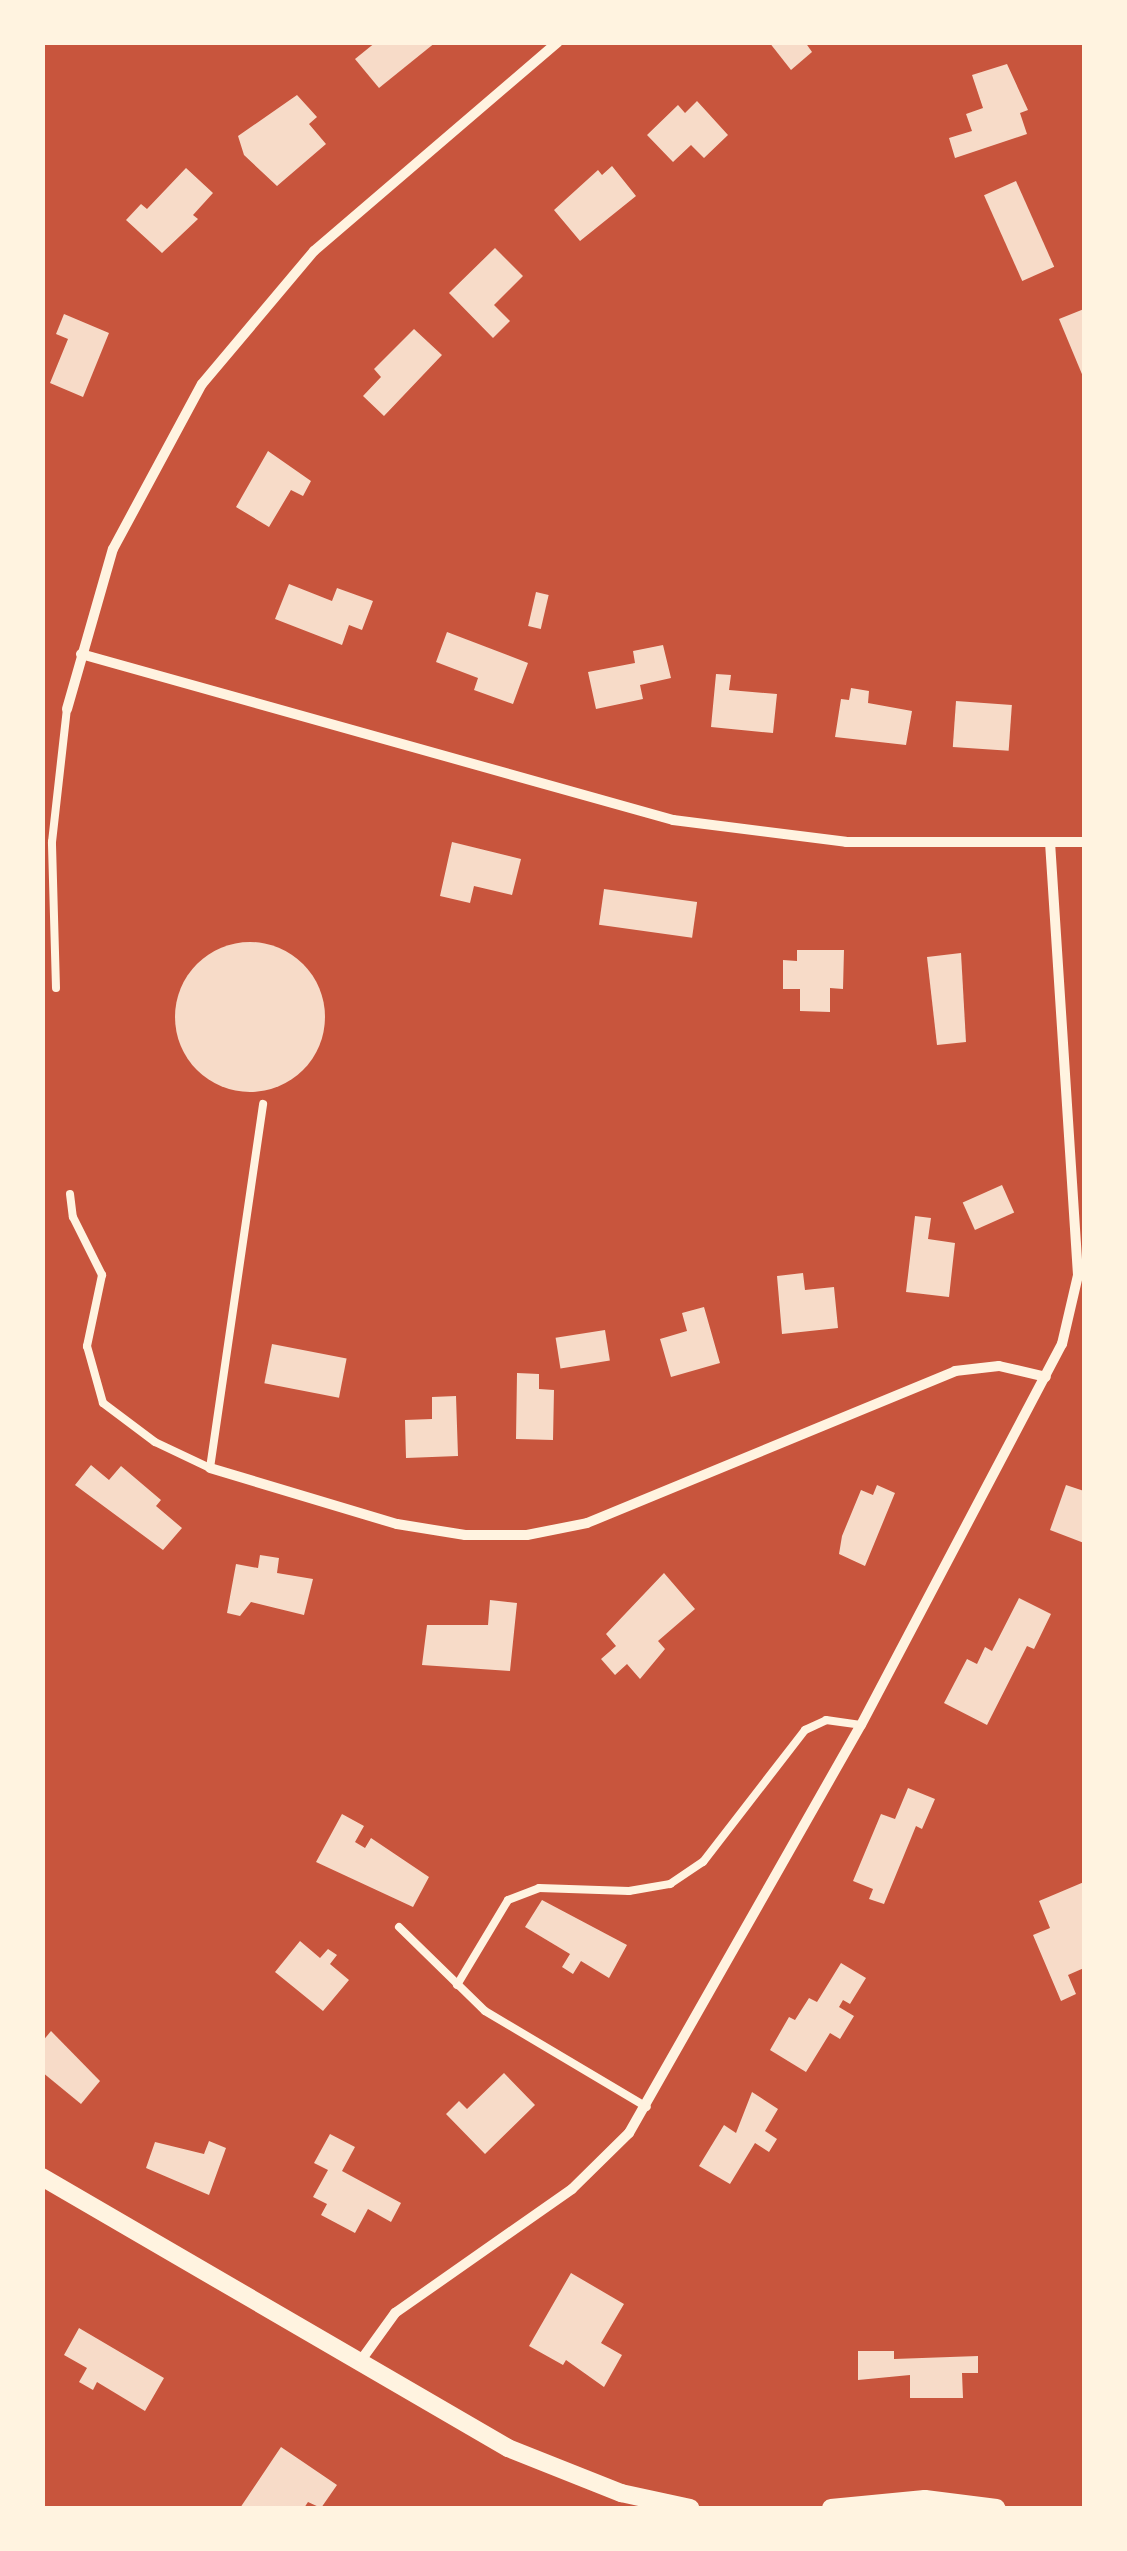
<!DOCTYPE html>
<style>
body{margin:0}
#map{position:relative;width:1127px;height:2551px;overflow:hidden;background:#c8553d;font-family:Poppins,sans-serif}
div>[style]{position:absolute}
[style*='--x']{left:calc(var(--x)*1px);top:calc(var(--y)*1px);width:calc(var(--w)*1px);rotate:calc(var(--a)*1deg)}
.building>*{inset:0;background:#f7dbc8;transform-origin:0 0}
.round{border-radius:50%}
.service>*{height:8px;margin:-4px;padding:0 4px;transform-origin:4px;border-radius:4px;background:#fff3e0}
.minor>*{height:10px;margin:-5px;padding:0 5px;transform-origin:5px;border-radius:5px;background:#fff3e0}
.tertiary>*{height:18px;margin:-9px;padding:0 9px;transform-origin:9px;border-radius:9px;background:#fff3e0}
span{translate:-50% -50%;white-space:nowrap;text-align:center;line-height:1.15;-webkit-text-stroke:10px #fff3e0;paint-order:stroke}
.frame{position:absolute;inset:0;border:45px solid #fff3e0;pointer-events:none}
</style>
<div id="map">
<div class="building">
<i style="clip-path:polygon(376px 42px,436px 42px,379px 88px,355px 59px)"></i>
<i style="clip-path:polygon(769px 42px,805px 42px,812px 52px,791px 70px)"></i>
<i style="clip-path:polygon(1007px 64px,1028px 110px,1020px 113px,1027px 134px,955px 158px,949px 138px,972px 131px,966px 114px,983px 108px,972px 75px)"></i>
<i style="clip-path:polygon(297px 95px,317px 117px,309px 124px,326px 144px,277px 186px,244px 155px,238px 136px)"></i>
<i style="clip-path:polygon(697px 101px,728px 135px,704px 158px,691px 145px,673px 162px,647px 135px,678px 105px,685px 113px)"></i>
<i style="clip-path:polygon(612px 166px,636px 196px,580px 241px,554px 210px,598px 170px,602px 175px)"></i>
<i style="clip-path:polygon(186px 168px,213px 193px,193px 215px,198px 219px,162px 253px,126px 220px,141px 204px,147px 209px)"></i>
<i style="left:1016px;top:181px;width:94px;height:35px;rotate:66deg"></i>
<i style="clip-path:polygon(495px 248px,523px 276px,494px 305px,510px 321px,493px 338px,449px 293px)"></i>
<i style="clip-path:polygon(1084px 309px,1084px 379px,1059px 319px)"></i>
<i style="clip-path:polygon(64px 314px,109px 333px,83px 397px,50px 383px,68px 339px,56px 334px)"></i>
<i style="clip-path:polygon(414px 329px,442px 355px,384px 416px,363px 396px,381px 377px,374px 369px)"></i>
<i style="clip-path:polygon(268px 451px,311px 481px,303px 496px,291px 490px,269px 527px,236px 507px)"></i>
<i style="clip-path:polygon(289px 584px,332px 601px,337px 588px,373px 601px,362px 630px,349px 625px,342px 645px,275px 619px)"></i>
<i style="left:536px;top:592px;width:13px;height:35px;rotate:13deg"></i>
<i style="clip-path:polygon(447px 632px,528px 663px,513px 704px,474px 690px,478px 678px,436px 662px)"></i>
<i style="clip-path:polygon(663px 645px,671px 678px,640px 685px,643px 699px,596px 709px,588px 672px,635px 663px,633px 651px)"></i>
<i style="clip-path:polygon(716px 674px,731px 675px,729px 690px,777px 694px,773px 733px,711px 727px)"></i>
<i style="clip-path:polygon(851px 688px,869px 691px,868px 703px,912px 711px,906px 745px,835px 737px,841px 699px,849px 700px)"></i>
<i style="left:956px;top:701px;width:56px;height:46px;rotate:4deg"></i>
<i style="clip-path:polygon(452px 842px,521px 859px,512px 895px,474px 886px,470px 903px,440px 896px)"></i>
<i style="left:604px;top:889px;width:94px;height:36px;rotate:8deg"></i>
<i class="round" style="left:175px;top:942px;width:150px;height:150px"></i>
<i style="clip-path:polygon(797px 950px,844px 950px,843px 989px,830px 988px,830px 1012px,800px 1011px,800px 989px,783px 989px,783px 960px,797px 961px)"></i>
<i style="clip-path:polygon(961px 953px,966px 1042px,937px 1045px,927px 957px)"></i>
<i style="left:1002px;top:1185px;width:30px;height:43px;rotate:66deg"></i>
<i style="clip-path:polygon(915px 1216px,931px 1218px,928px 1239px,955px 1243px,949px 1297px,906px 1292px)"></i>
<i style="clip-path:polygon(803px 1273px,805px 1290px,834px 1287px,838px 1328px,782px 1334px,777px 1276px)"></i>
<i style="clip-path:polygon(704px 1307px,720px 1363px,671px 1377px,660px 1339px,687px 1331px,682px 1313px)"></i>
<i style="left:605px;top:1330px;width:31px;height:50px;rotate:81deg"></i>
<i style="left:272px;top:1344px;width:76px;height:40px;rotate:11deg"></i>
<i style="clip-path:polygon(517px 1373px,539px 1374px,539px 1389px,554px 1390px,553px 1440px,516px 1439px)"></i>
<i style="clip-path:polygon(456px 1396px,458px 1456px,406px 1458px,405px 1420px,432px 1419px,432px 1397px)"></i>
<i style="clip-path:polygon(91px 1465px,109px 1480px,121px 1466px,161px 1500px,156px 1506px,182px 1528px,163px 1550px,75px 1485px)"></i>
<i style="clip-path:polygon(877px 1485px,895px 1493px,865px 1566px,839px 1554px,842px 1536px,861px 1490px,873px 1495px)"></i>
<i style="clip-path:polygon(1066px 1485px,1084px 1491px,1084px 1543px,1050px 1530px)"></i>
<i style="clip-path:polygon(260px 1555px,279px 1558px,277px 1573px,313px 1579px,304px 1615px,251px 1602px,240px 1616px,227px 1613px,236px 1564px,258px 1568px)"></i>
<i style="clip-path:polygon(664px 1573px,695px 1609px,658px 1641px,665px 1649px,640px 1679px,627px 1664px,615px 1675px,601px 1659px,616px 1646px,606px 1634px)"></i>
<i style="clip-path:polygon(1019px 1598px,1051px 1614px,1034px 1649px,1027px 1646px,987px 1725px,944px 1703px,967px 1659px,977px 1664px,985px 1647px,992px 1651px)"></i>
<i style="clip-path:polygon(490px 1600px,517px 1603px,510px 1671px,422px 1665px,427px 1625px,488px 1625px)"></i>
<i style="clip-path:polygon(908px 1788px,935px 1799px,922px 1829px,916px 1826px,884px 1904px,869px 1899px,873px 1889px,853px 1881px,881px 1814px,895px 1819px)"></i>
<i style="clip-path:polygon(342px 1814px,364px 1826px,355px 1842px,365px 1848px,371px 1838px,429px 1877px,413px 1907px,316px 1862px)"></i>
<i style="clip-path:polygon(1084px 1882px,1084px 1968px,1068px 1975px,1076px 1994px,1061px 2001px,1033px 1935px,1050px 1928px,1039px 1901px)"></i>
<i style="clip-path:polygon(542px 1900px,627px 1945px,609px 1978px,581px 1961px,573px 1974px,562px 1967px,570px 1954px,525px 1927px)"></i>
<i style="clip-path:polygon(300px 1941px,320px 1958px,328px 1949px,337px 1955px,330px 1964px,349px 1980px,323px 2011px,275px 1972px)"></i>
<i style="clip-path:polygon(841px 1963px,866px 1978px,850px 2004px,843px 2000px,839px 2007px,854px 2016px,840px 2039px,830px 2033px,806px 2072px,770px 2050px,789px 2017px,795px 2020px,809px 1998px,817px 2002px)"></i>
<i style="clip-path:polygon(51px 2031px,100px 2081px,81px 2104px,42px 2072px,42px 2042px)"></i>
<i style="clip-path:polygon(504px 2073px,535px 2105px,485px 2154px,446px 2114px,459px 2101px,467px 2109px)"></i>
<i style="clip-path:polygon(752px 2092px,778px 2109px,765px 2131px,777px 2139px,769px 2152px,755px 2143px,730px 2184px,699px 2166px,724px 2125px,736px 2133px)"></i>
<i style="clip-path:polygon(330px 2134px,355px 2147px,342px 2171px,401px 2203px,391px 2222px,368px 2209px,355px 2233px,321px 2215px,327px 2204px,313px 2197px,328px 2170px,314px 2163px)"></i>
<i style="clip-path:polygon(209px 2141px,226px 2148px,209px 2195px,146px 2168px,155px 2142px,204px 2154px)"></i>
<i style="clip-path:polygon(571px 2273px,624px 2304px,601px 2343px,622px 2355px,604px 2387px,566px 2360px,563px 2365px,529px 2346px)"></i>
<i style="clip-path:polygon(79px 2328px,164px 2378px,145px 2411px,97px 2382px,93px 2390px,79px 2382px,87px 2368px,64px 2355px)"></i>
<i style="clip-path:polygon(858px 2351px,894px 2351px,894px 2359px,978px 2356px,978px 2373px,962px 2373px,963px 2398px,910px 2398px,910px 2375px,858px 2380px)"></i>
<i style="clip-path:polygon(281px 2447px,337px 2485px,321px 2508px,308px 2502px,304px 2508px,240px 2508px)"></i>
</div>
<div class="service">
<i style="--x:56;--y:988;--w:146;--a:-91.6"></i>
<i style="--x:52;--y:842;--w:134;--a:-83.6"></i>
<i style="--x:70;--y:1194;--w:23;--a:83"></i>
<i style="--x:73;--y:1217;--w:65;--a:63.4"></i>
<i style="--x:102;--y:1275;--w:73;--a:101.9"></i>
<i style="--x:87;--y:1346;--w:59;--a:74.3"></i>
<i style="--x:103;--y:1403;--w:65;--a:36.9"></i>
<i style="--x:155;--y:1442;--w:61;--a:25.3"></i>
<i style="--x:210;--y:1468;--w:368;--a:-81.7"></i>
<i style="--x:399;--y:1927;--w:120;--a:44.3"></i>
<i style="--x:485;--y:2011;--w:188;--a:30.7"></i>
<i style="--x:457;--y:1985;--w:99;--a:-59"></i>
<i style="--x:508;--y:1900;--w:33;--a:-21"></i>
<i style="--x:539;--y:1888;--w:90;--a:1.9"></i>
<i style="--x:629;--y:1891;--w:42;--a:-9.7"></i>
<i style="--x:670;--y:1884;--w:40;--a:-34"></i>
<i style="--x:703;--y:1862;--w:167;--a:-52.3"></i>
<i style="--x:805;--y:1730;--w:23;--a:-25"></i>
<i style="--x:826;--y:1720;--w:35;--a:8"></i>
</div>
<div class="minor">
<i style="--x:81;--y:654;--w:615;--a:15.66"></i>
<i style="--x:673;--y:820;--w:174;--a:7.2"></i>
<i style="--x:846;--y:842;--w:238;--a:0"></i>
<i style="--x:67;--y:709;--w:166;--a:-74"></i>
<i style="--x:113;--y:549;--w:187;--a:-61.7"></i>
<i style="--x:202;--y:384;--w:174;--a:-49.9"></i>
<i style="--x:314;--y:251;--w:321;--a:-40.6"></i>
<i style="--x:210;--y:1468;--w:195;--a:16.7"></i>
<i style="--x:397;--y:1524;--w:69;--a:9.2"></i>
<i style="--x:465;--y:1535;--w:62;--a:0"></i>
<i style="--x:527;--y:1535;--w:61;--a:-11.3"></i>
<i style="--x:587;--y:1523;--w:398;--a:-22.4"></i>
<i style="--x:955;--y:1371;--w:44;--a:-6.5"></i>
<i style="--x:999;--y:1366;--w:48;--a:13.2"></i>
<i style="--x:359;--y:2363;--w:62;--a:-54.2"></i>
<i style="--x:395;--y:2313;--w:216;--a:-35"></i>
<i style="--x:572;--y:2189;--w:80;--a:-44.5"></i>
<i style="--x:629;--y:2133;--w:469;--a:-60.4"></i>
<i style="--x:861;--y:1725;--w:431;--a:-62.2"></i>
<i style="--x:1062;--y:1344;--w:71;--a:-76.9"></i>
<i style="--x:1078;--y:1275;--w:434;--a:-93.7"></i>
</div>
<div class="tertiary">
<i style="--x:42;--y:2177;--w:539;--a:30.18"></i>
<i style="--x:508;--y:2448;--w:122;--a:21.7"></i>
<i style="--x:621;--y:2493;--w:71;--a:12.3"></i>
<i style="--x:831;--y:2508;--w:94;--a:-5.5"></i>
<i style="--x:925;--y:2499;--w:72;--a:7.2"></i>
</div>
<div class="frame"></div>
</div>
